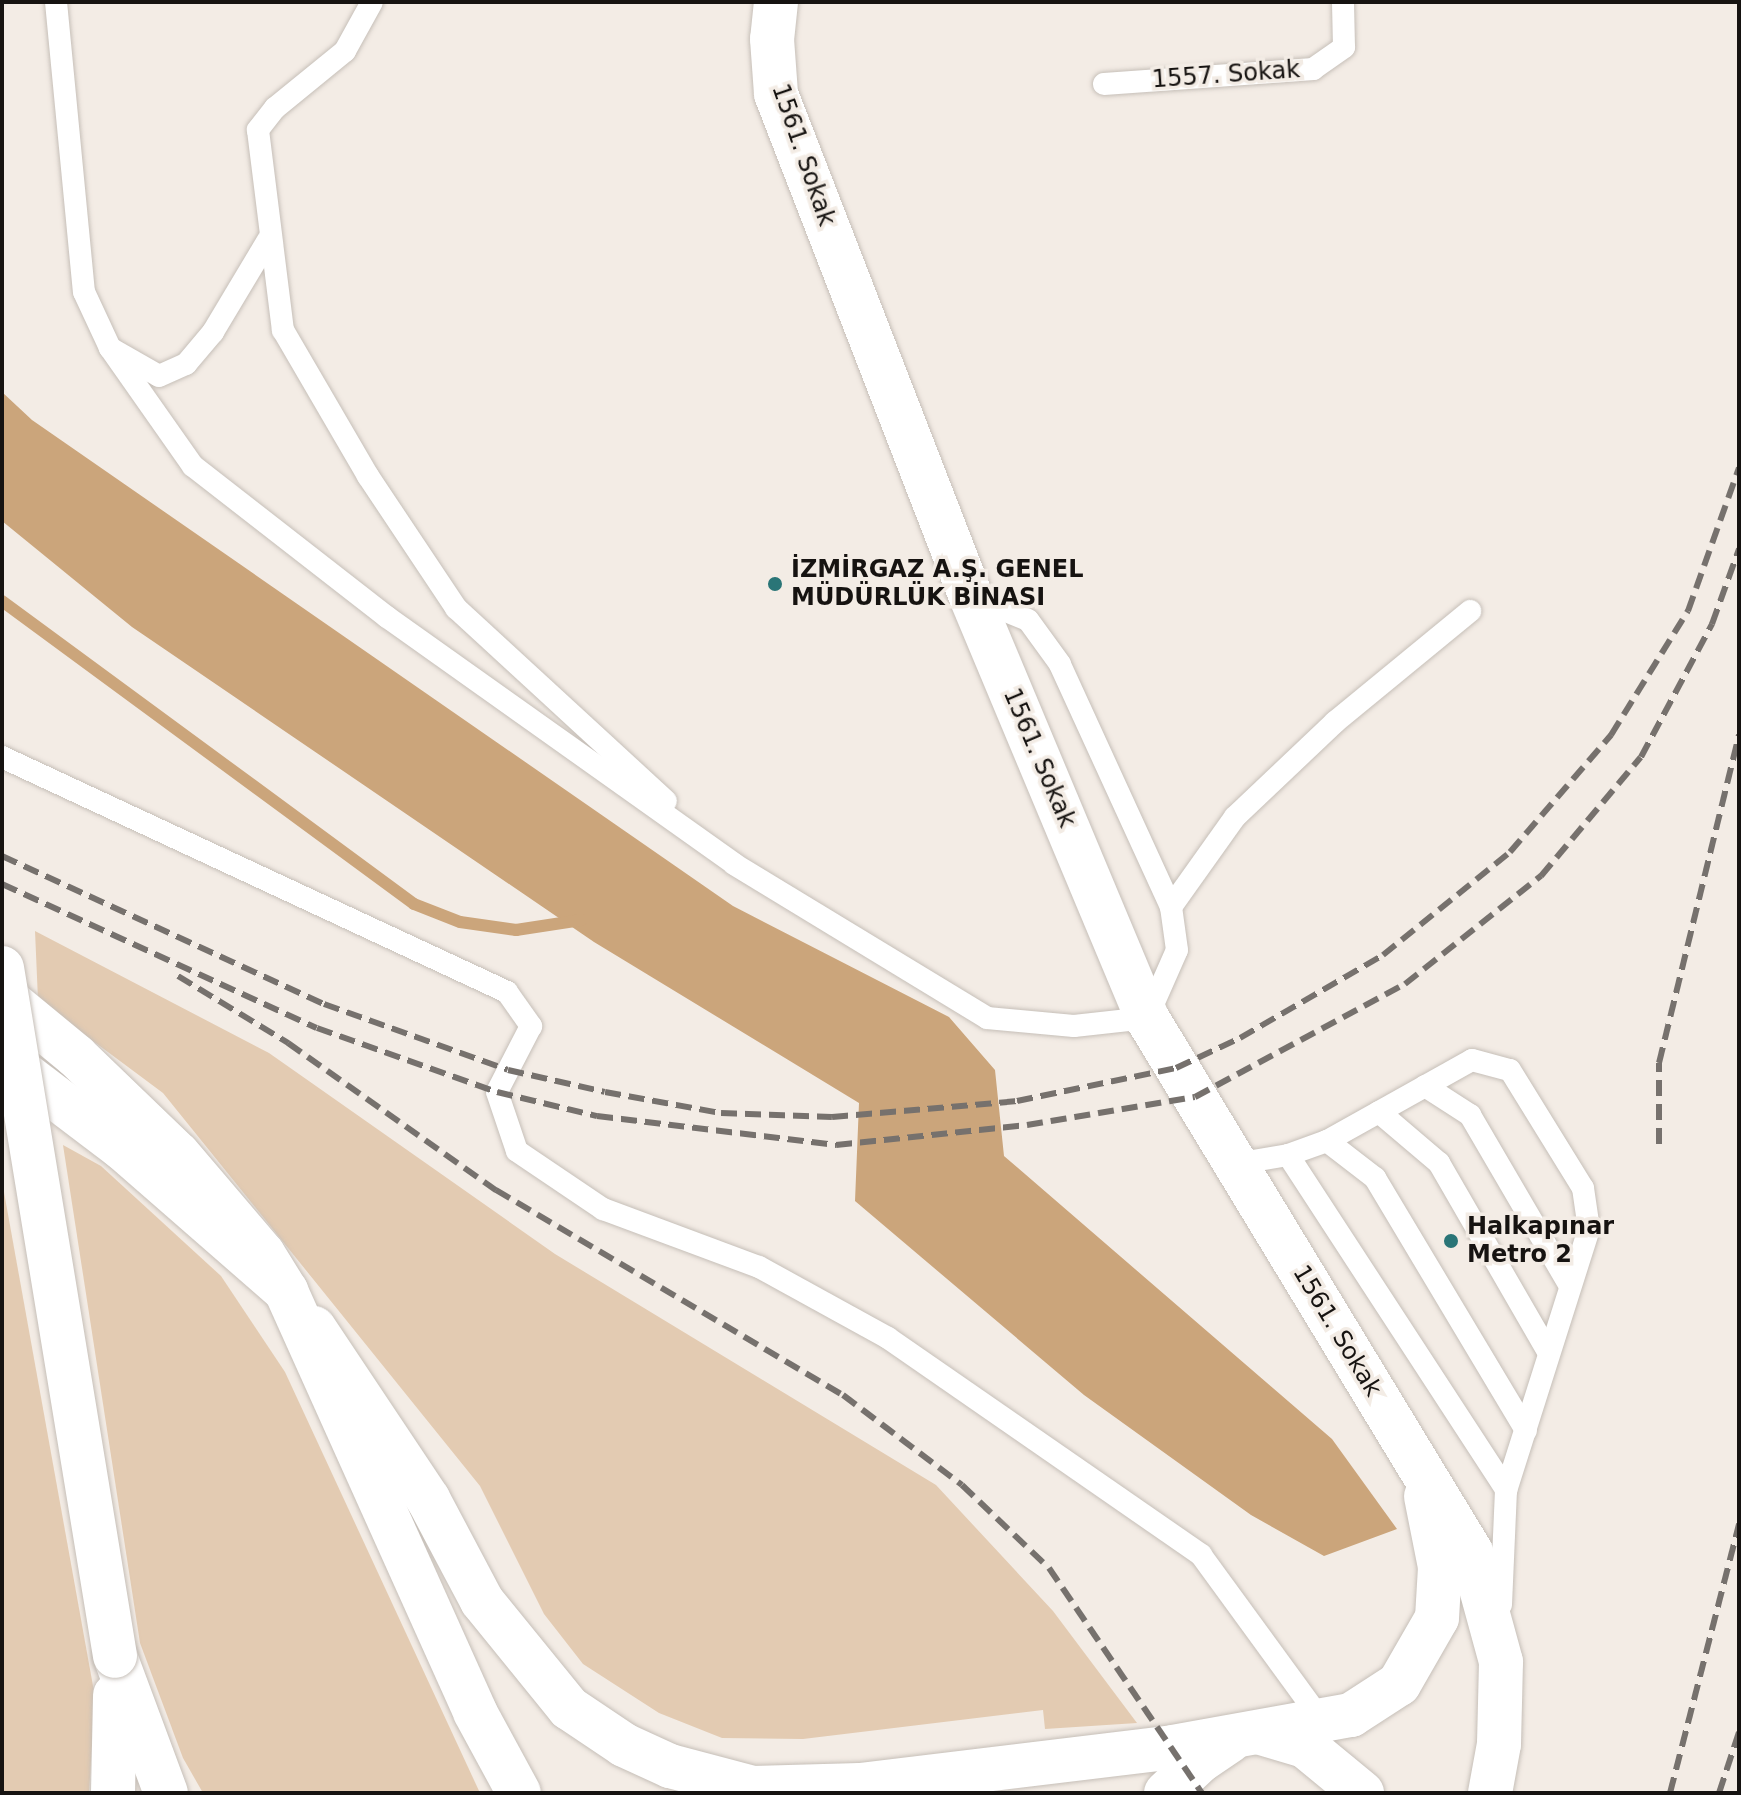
<!DOCTYPE html>
<meta charset="utf-8">
<style>
body{margin:0}
#map{position:relative;width:1741px;height:1795px;overflow:hidden;background:#f3ece5;font-family:"DejaVu Sans",sans-serif}
div>[style]{position:absolute}
[style*='--x']{left:calc(var(--x)*1px);top:calc(var(--y)*1px);width:calc(var(--w)*1px);rotate:calc(var(--a)*1deg)}
.green>*{inset:0;background:#e3cbb2}
.water>*{inset:0;background:#cba57b}
.stream>*{height:12px;margin:-6px;padding:0 6px;transform-origin:6px;border-radius:6px;background:#cba57b}
.roads{filter:drop-shadow(0 0 2px #c6bfb8) drop-shadow(0 0 2px #c6bfb8)}
.lane>*{height:22px;margin:-11px;padding:0 11px;transform-origin:11px;border-radius:11px;background:#fff}
.secondary>*{height:44px;margin:-22px;padding:0 22px;transform-origin:22px;border-radius:22px;background:#fff}
.primary>*{height:44px;margin:-22px;padding:0 22px;transform-origin:22px;border-radius:22px;background:#fff}
.highway>*{height:44px;margin:-22px;padding:0 22px;transform-origin:22px;border-radius:22px;background:#fff}
.rail>*{height:6px;margin-top:-3px;transform-origin:0;background:repeating-linear-gradient(90deg,#76716d 0 16px,transparent 0 24px)}
.bridges{filter:drop-shadow(0 0 2px #c6bfb8) drop-shadow(0 0 2px #c6bfb8)}
.highway-bridge>*{height:44px;margin:-22px;padding:0 22px;transform-origin:22px;border-radius:22px;background:#fff}
.dots>*{width:22px;height:22px;translate:-50% -50%;box-sizing:border-box;border:4px solid #f3ece5;border-radius:50%}
span{translate:-50% -50%;white-space:nowrap;text-align:center;line-height:1.15;-webkit-text-stroke:7px #f3ece5;paint-order:stroke}
.street-label{font-size:24px;color:#161311}
.poi-label{font-size:24px;color:#161311;font-weight:700}
.left{translate:0 -50%;text-align:left}
.frame{position:absolute;inset:0;border:4px solid #161311;pointer-events:none}
</style>
<div id="map">
<div class="green">
<i style="clip-path:polygon(35px 931px,269px 1053px,555px 1254px,936px 1485px,1053px 1611px,1137px 1723px,1045px 1729px,1043px 1710px,803px 1739px,722px 1738px,659px 1713px,583px 1664px,544px 1614px,480px 1486px,163px 1093px,38px 1000px)"></i>
<i style="clip-path:polygon(63px 1145px,101px 1166px,221px 1276px,285px 1372px,480px 1793px,203px 1793px,183px 1758px,140px 1643px)"></i>
<i style="clip-path:polygon(2px 1181px,95px 1697px,89px 1793px,2px 1793px)"></i>
</div>
<div class="water">
<i style="clip-path:polygon(2px 392px,32px 420px,733px 906px,949px 1017px,995px 1070px,1004px 1156px,1332px 1439px,1397px 1529px,1324px 1556px,1251px 1515px,1084px 1395px,855px 1201px,859px 1103px,594px 942px,132px 627px,2px 521px)"></i>
</div>
<div class="stream">
<i style="--x:2;--y:601;--w:511;--a:36.33"></i>
<i style="--x:414;--y:904;--w:49;--a:21.4"></i>
<i style="--x:460;--y:922;--w:57;--a:8.1"></i>
<i style="--x:516;--y:930;--w:66;--a:-8.7"></i>
</div>
<div class="roads">
<div class="lane">
<i style="--x:56;--y:2;--w:291;--a:84.5"></i>
<i style="--x:84;--y:292;--w:62;--a:65.1"></i>
<i style="--x:110;--y:348;--w:56;--a:29.7"></i>
<i style="--x:159;--y:376;--w:30;--a:-24"></i>
<i style="--x:186;--y:364;--w:42;--a:-49.8"></i>
<i style="--x:213;--y:332;--w:107;--a:-59.1"></i>
<i style="--x:372;--y:2;--w:56;--a:118.9"></i>
<i style="--x:345;--y:51;--w:90;--a:140.8"></i>
<i style="--x:275;--y:108;--w:28;--a:128"></i>
<i style="--x:258;--y:130;--w:202;--a:82.9"></i>
<i style="--x:283;--y:330;--w:169;--a:59.8"></i>
<i style="--x:368;--y:476;--w:159;--a:56.3"></i>
<i style="--x:456;--y:608;--w:285;--a:42.6"></i>
<i style="--x:1104;--y:84;--w:210;--a:-4.1"></i>
<i style="--x:1313;--y:69;--w:38;--a:-35"></i>
<i style="--x:1344;--y:47;--w:45;--a:-91.3"></i>
<i style="--x:110;--y:348;--w:144;--a:54.9"></i>
<i style="--x:193;--y:466;--w:246;--a:37.9"></i>
<i style="--x:387;--y:617;--w:426;--a:35.4"></i>
<i style="--x:734;--y:864;--w:296;--a:31.3"></i>
<i style="--x:987;--y:1018;--w:87;--a:5.3"></i>
<i style="--x:1074;--y:1026;--w:73;--a:-6.3"></i>
<i style="--x:1147;--y:1018;--w:74;--a:-66.2"></i>
<i style="--x:1177;--y:950;--w:43;--a:-97.9"></i>
<i style="--x:1171;--y:907;--w:267;--a:-114.6"></i>
<i style="--x:1060;--y:664;--w:54;--a:-126"></i>
<i style="--x:1028;--y:620;--w:58;--a:-157.8"></i>
<i style="--x:2;--y:757;--w:557;--a:24.95"></i>
<i style="--x:507;--y:992;--w:42;--a:54.8"></i>
<i style="--x:531;--y:1026;--w:74;--a:117.3"></i>
<i style="--x:497;--y:1092;--w:62;--a:71.3"></i>
<i style="--x:517;--y:1151;--w:104;--a:34"></i>
<i style="--x:603;--y:1209;--w:166;--a:20.4"></i>
<i style="--x:759;--y:1267;--w:147;--a:28.8"></i>
<i style="--x:888;--y:1338;--w:381;--a:34.7"></i>
<i style="--x:1201;--y:1555;--w:207;--a:53.9"></i>
<i style="--x:1171;--y:907;--w:110;--a:-54.6"></i>
<i style="--x:1235;--y:817;--w:138;--a:-43.5"></i>
<i style="--x:1335;--y:722;--w:175;--a:-39.4"></i>
<i style="--x:1425;--y:1086;--w:54;--a:32.8"></i>
<i style="--x:1470;--y:1115;--w:198;--a:59.7"></i>
<i style="--x:1379;--y:1112;--w:79;--a:40.4"></i>
<i style="--x:1439;--y:1163;--w:216;--a:60"></i>
<i style="--x:1327;--y:1141;--w:61;--a:37.6"></i>
<i style="--x:1375;--y:1178;--w:294;--a:59.1"></i>
<i style="--x:1288;--y:1155;--w:400;--a:56.9"></i>
<i style="--x:1235;--y:1164;--w:54;--a:-9.6"></i>
<i style="--x:1288;--y:1155;--w:41;--a:-19.7"></i>
<i style="--x:1327;--y:1141;--w:166;--a:-29.2"></i>
<i style="--x:1472;--y:1060;--w:39;--a:15"></i>
<i style="--x:1510;--y:1070;--w:139;--a:58.3"></i>
<i style="--x:1583;--y:1188;--w:41;--a:81.7"></i>
<i style="--x:1589;--y:1229;--w:274;--a:107.6"></i>
<i style="--x:1506;--y:1490;--w:115;--a:92.5"></i>
</div>
<div class="secondary">
<i style="--x:776;--y:2;--w:37;--a:96"></i>
<i style="--x:772;--y:39;--w:55;--a:85.8"></i>
<i style="--x:776;--y:94;--w:539;--a:68.81"></i>
<i style="--x:971;--y:597;--w:456;--a:67.3"></i>
<i style="--x:1147;--y:1018;--w:625;--a:58.75"></i>
<i style="--x:1471;--y:1552;--w:114;--a:74.7"></i>
<i style="--x:1501;--y:1662;--w:82;--a:91.4"></i>
<i style="--x:1499;--y:1744;--w:50;--a:100.4"></i>
<i style="--x:314;--y:1328;--w:206;--a:56.3"></i>
<i style="--x:428;--y:1499;--w:115;--a:62.1"></i>
<i style="--x:482;--y:1601;--w:138;--a:50.9"></i>
<i style="--x:569;--y:1708;--w:66;--a:33.9"></i>
<i style="--x:624;--y:1745;--w:51;--a:24.5"></i>
<i style="--x:670;--y:1766;--w:86;--a:14.8"></i>
<i style="--x:753;--y:1788;--w:107;--a:-1.6"></i>
<i style="--x:860;--y:1785;--w:315;--a:-6.9"></i>
<i style="--x:1173;--y:1747;--w:181;--a:-10.2"></i>
<i style="--x:1351;--y:1715;--w:57;--a:-32.9"></i>
<i style="--x:1399;--y:1684;--w:76;--a:-60.1"></i>
<i style="--x:1437;--y:1618;--w:51;--a:-86.6"></i>
<i style="--x:1440;--y:1567;--w:72;--a:-101.2"></i>
<i style="--x:1264;--y:1734;--w:43;--a:16.3"></i>
<i style="--x:1305;--y:1746;--w:74;--a:39.5"></i>
<i style="--x:1166;--y:1793;--w:47;--a:-43.3"></i>
<i style="--x:1200;--y:1761;--w:36;--a:-34"></i>
</div>
<div class="primary">
<i style="--x:2;--y:995;--w:96;--a:39.5"></i>
<i style="--x:76;--y:1056;--w:141;--a:43.9"></i>
<i style="--x:178;--y:1154;--w:131;--a:49.6"></i>
<i style="--x:263;--y:1254;--w:44;--a:58.1"></i>
<i style="--x:286;--y:1291;--w:461;--a:65.8"></i>
<i style="--x:475;--y:1712;--w:92;--a:61.5"></i>
</div>
<div class="highway">
<i style="--x:2;--y:1057;--w:151;--a:37.2"></i>
<i style="--x:122;--y:1148;--w:218;--a:41.1"></i>
<i style="--x:115;--y:1656;--w:146;--a:69.6"></i>
<i style="--x:113;--y:1793;--w:98;--a:-88.8"></i>
</div>
</div>
<div class="rail">
<i style="--x:2;--y:856;--w:354;--a:24.7"></i>
<i style="--x:324;--y:1004;--w:195;--a:19.7"></i>
<i style="--x:508;--y:1070;--w:99;--a:12.8"></i>
<i style="--x:605;--y:1092;--w:118;--a:10.3"></i>
<i style="--x:721;--y:1113;--w:111;--a:2.1"></i>
<i style="--x:832;--y:1117;--w:186;--a:-4.9"></i>
<i style="--x:1017;--y:1101;--w:162;--a:-11.7"></i>
<i style="--x:1176;--y:1068;--w:71;--a:-25.1"></i>
<i style="--x:1240;--y:1038;--w:165;--a:-30.1"></i>
<i style="--x:1383;--y:955;--w:164;--a:-39"></i>
<i style="--x:1510;--y:852;--w:155;--a:-49.2"></i>
<i style="--x:1611;--y:735;--w:146;--a:-58.2"></i>
<i style="--x:1688;--y:611;--w:152;--a:-70.4"></i>
<i style="--x:2;--y:884;--w:346;--a:24.6"></i>
<i style="--x:317;--y:1028;--w:191;--a:19.6"></i>
<i style="--x:497;--y:1092;--w:103;--a:13.5"></i>
<i style="--x:597;--y:1116;--w:241;--a:6.9"></i>
<i style="--x:836;--y:1145;--w:192;--a:-6"></i>
<i style="--x:1027;--y:1125;--w:170;--a:-9.5"></i>
<i style="--x:1195;--y:1097;--w:238;--a:-28.3"></i>
<i style="--x:1405;--y:984;--w:174;--a:-38.5"></i>
<i style="--x:1541;--y:876;--w:155;--a:-50"></i>
<i style="--x:1641;--y:757;--w:151;--a:-61.9"></i>
<i style="--x:1712;--y:624;--w:80;--a:-70.2"></i>
<i style="--x:178;--y:976;--w:129;--a:31.3"></i>
<i style="--x:288;--y:1043;--w:255;--a:35.3"></i>
<i style="--x:496;--y:1190;--w:403;--a:30.6"></i>
<i style="--x:843;--y:1395;--w:149;--a:37.1"></i>
<i style="--x:962;--y:1485;--w:120;--a:43.7"></i>
<i style="--x:1049;--y:1568;--w:272;--a:55.8"></i>
<i style="--x:1659;--y:1144;--w:81;--a:-90"></i>
<i style="--x:1659;--y:1063;--w:338;--a:-76.3"></i>
<i style="--x:1670;--y:1793;--w:278;--a:-75.6"></i>
<i style="--x:1719;--y:1793;--w:64;--a:-71.8"></i>
</div>
<div class="bridges">
<div class="highway-bridge">
<i style="--x:2;--y:968;--w:697;--a:80.67"></i>
</div>
</div>
<div class="dots">
<i style="left:775px;top:584px;background:#2a7577"></i>
<i style="left:1451px;top:1241px;background:#2a7577"></i>
</div>
<div class="street-label">
<span style="left:1226px;top:75px;rotate:-4deg">1557. Sokak</span>
<span style="left:803px;top:155px;rotate:71deg">1561. Sokak</span>
<span style="left:1039px;top:758px;rotate:67deg">1561. Sokak</span>
<span style="left:1337px;top:1331px;rotate:59deg">1561. Sokak</span>
</div>
<div class="poi-label">
<span class="left" style="left:791px;top:584px">İZMİRGAZ A.Ş. GENEL<br>MÜDÜRLÜK BİNASI</span>
<span class="left" style="left:1467px;top:1241px">Halkapınar<br>Metro 2</span>
</div>
<div class="frame"></div>
</div>
